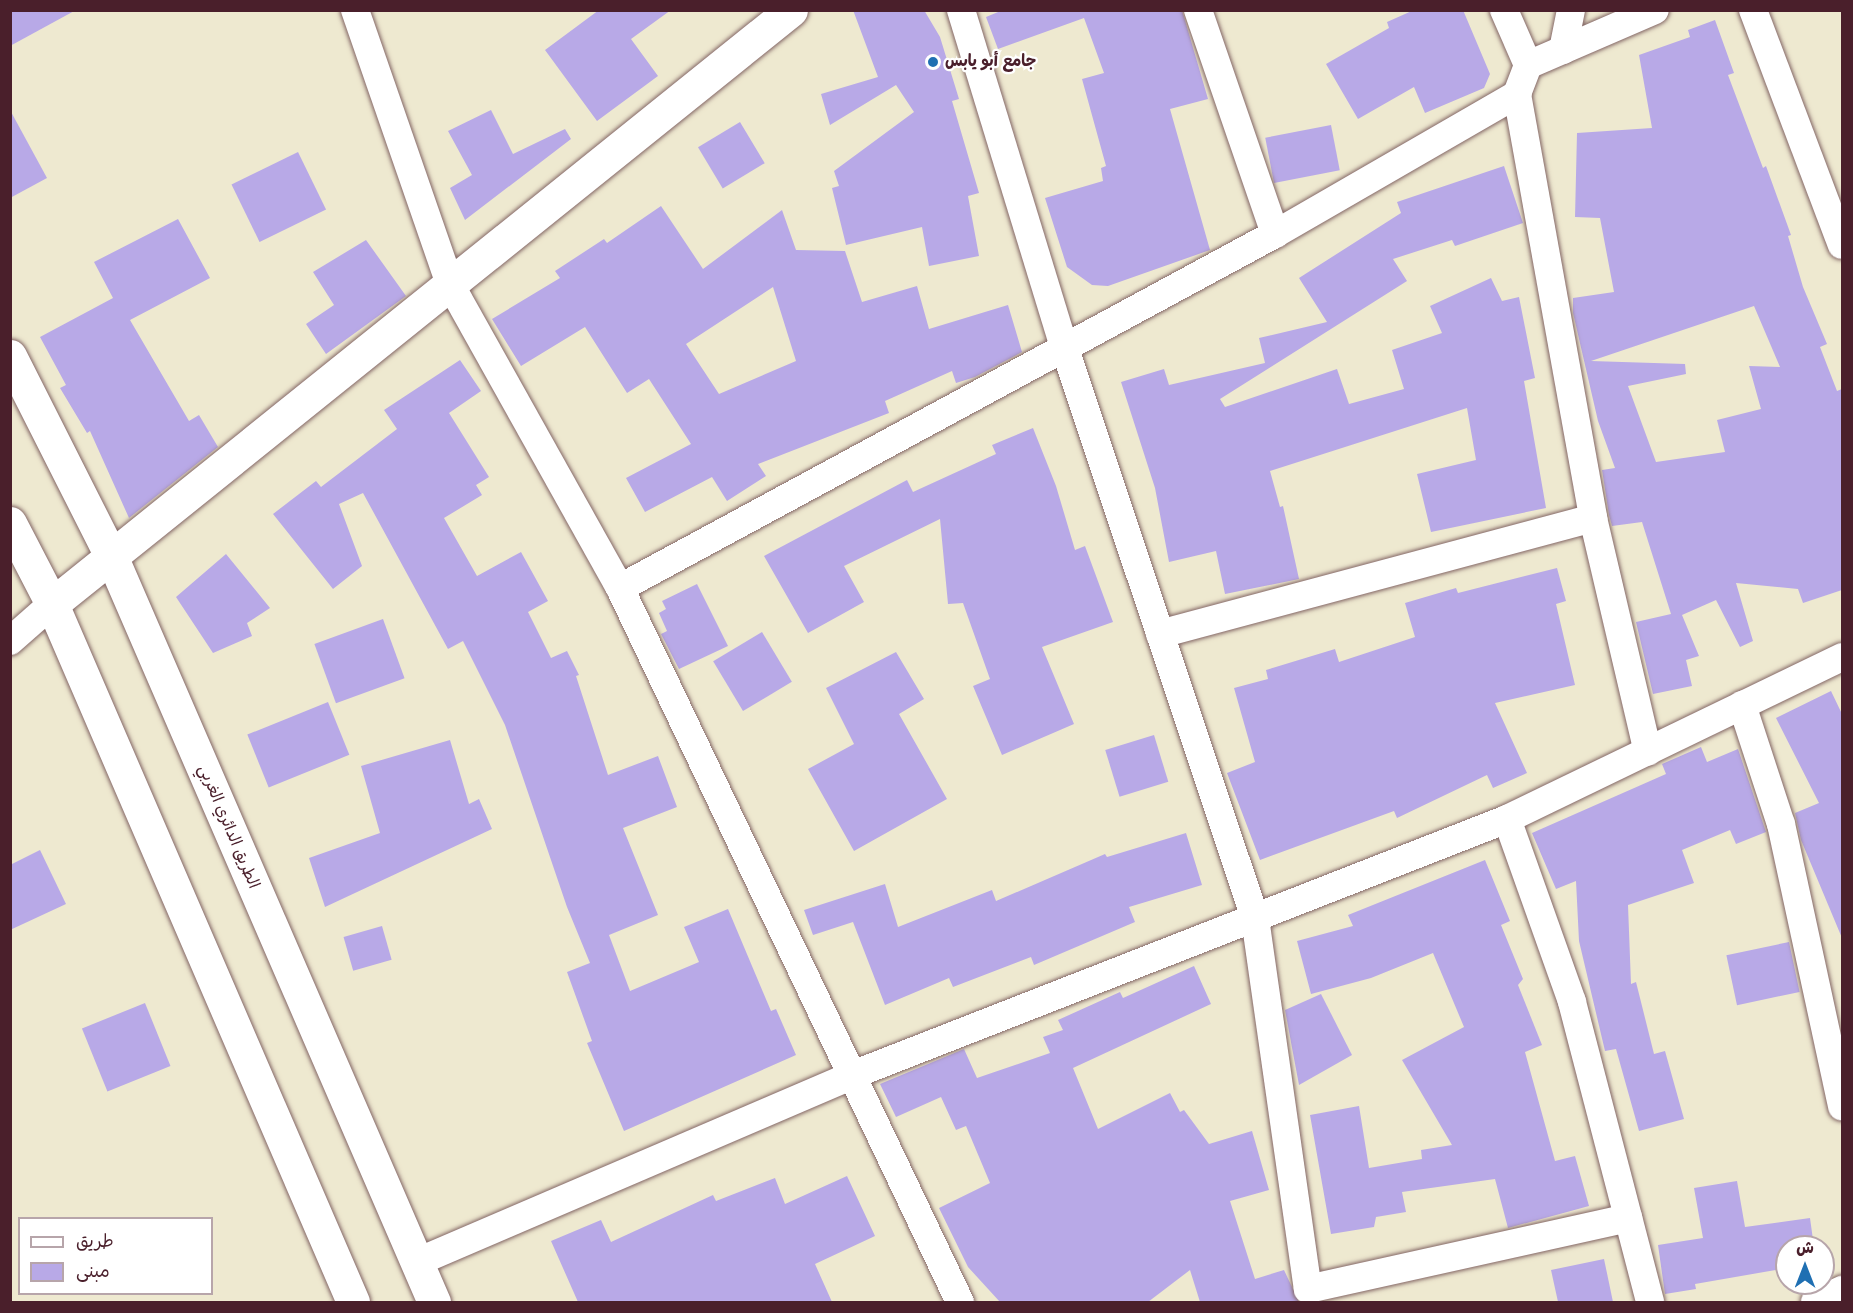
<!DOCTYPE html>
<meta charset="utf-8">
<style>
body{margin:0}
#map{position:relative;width:1853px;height:1313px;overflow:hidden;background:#eee9d0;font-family:"Balsamiq Sans","Playpen Sans Arabic",sans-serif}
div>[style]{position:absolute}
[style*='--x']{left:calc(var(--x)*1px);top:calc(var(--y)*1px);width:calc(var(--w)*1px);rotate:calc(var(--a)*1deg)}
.building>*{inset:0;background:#b8a9e7;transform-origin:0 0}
.roads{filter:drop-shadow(0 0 2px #836665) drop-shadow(0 0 2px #836665)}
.minor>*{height:28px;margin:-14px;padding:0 14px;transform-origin:14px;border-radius:14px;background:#fff}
.tertiary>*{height:33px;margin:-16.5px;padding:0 16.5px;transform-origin:16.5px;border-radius:16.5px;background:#fff}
.primary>*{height:33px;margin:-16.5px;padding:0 16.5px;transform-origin:16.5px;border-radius:16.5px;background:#fff}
.dots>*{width:16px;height:16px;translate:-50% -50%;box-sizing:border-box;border:3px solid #fff;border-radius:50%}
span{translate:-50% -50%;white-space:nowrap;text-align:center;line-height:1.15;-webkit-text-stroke:4.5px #fff;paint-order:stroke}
.poi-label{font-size:16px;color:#4a1f2b;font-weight:700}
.left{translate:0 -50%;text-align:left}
.street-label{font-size:16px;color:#4a1f2b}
.frame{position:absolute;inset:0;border:12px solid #4a1f2b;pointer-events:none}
.legend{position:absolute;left:18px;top:1217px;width:195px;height:78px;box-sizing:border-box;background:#fff;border:2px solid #b7a5aa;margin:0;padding:8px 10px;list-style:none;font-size:18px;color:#4a1f2b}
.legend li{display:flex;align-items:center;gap:12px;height:30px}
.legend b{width:30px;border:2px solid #b7a5aa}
.north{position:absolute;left:1775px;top:1235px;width:60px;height:60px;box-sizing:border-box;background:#fff;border:2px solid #b7a5aa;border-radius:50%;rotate:0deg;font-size:16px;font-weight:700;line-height:24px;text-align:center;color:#4a1f2b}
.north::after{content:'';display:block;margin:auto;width:21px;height:27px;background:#1f6fb2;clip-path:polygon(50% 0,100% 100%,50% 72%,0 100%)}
</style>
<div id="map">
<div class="building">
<i style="clip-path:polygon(10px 10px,76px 10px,10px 46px)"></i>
<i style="clip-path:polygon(599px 10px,671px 10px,631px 39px,658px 76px,597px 121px,545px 50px)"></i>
<i style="clip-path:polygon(853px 10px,924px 10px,940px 37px,959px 99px,952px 101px,979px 193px,968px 196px,979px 256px,929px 266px,922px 227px,846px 245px,832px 188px,839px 186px,834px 171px,914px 112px,896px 85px,830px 125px,821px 94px,878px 77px)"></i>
<i style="clip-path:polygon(1003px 10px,1182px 10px,1208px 99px,1170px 109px,1210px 250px,1108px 286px,1092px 285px,1067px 267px,1045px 198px,1103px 181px,1101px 168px,1106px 166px,1082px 79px,1104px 73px,1084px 18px,998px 49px,986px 17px)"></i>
<i style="clip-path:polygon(1414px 10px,1463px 10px,1490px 74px,1484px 88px,1425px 113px,1414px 87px,1358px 119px,1326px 64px,1389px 28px,1387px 22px)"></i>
<i style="clip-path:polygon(evenodd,1715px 20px,1734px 73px,1728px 75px,1763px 168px,1766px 166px,1791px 235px,1788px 236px,1803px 287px,1827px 344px,1820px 347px,1837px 391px,1842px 389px,1842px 590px,1803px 603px,1798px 589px,1736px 583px,1753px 641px,1740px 647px,1716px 600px,1682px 615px,1699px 656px,1686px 660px,1692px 686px,1653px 694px,1636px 622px,1671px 614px,1642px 522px,1612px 526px,1609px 515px,1602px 470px,1615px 468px,1598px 421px,1573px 313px,1573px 298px,1614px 292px,1600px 218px,1575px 217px,1577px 133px,1652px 128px,1639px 55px,1690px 37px,1688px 30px,1715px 20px,1754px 306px,1780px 367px,1749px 366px,1761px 409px,1717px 420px,1725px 452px,1656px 462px,1628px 386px,1686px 374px,1685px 364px,1591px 361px,1754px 306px)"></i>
<i style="clip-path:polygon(10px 110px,47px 178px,10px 198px)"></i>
<i style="clip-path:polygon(491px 110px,513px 154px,565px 129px,571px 139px,465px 220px,450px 188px,472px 175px,448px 131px)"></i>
<i style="left:740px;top:122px;width:48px;height:49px;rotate:59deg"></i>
<i style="left:1331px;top:125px;width:46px;height:67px;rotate:79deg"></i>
<i style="left:298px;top:152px;width:64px;height:74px;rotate:64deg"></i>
<i style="clip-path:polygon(1504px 166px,1523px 223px,1455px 246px,1452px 240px,1393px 259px,1407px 281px,1220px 399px,1225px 407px,1337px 369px,1349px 404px,1404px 389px,1392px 350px,1442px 333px,1430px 306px,1491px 278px,1502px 301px,1519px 297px,1535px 378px,1524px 381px,1546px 508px,1431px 532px,1417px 474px,1476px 460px,1467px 408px,1270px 471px,1280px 507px,1283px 506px,1299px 579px,1225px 594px,1216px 551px,1169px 562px,1155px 488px,1121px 382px,1164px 369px,1169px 385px,1265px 363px,1259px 338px,1327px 322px,1299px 278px,1401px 213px,1397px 202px)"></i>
<i style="clip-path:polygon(evenodd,661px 206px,703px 269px,782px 210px,796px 250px,845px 251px,862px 302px,917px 286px,929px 329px,1008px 305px,1022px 352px,975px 377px,956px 383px,952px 371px,885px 401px,889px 413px,758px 464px,766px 476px,727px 501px,712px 477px,645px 512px,626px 478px,691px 444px,649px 379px,627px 393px,585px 327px,521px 366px,492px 319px,560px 278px,555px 271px,604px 239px,607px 243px,661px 206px,773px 287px,796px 361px,719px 394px,686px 344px,773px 287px)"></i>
<i style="clip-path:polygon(178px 219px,210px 278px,130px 320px,189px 421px,199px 415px,218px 447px,129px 518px,90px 431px,87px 433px,60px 388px,66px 385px,40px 337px,113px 298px,94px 262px)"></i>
<i style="clip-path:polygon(366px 240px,406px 296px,326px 354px,306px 324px,334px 305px,313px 272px)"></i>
<i style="clip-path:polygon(460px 360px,481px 391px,449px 413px,489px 477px,476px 485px,482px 495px,444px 518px,477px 576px,521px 552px,548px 601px,528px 612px,551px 658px,567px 651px,579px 675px,576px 676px,608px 775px,658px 756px,677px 807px,623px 828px,658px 915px,609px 935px,630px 991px,699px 962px,684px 927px,728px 909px,771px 1011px,776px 1009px,796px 1055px,624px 1131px,587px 1043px,592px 1041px,567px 972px,590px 963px,567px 907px,505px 725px,463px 641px,448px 649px,363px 493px,339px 504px,362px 566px,333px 589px,273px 514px,316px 481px,321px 487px,397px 429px,384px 410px)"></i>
<i style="clip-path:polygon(1033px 428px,1056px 486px,1075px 550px,1085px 546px,1113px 622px,1042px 647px,1074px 724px,1002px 755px,973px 686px,990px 679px,963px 603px,948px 604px,940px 519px,844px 566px,864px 602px,808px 633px,764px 556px,907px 480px,913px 492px,996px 454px,992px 445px)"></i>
<i style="clip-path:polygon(226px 554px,270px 608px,247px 623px,252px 636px,213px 653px,176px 597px)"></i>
<i style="clip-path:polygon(1557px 568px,1566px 601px,1556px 604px,1575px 685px,1495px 703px,1527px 773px,1493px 788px,1487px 775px,1397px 818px,1394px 811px,1260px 860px,1227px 773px,1255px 762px,1234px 688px,1268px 679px,1266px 670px,1335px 649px,1339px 662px,1415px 637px,1405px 603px,1456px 588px,1458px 593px)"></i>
<i style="clip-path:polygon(697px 584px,728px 646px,679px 669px,661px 634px,667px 631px,659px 613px,666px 609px,662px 601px)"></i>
<i style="left:383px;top:619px;width:63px;height:73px;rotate:70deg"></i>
<i style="left:762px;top:632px;width:58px;height:57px;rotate:59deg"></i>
<i style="clip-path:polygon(896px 652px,924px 699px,899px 714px,947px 799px,854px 851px,808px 769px,854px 744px,826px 688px)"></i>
<i style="clip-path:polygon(1831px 691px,1842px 714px,1842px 938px,1801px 840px,1795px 813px,1819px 803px,1776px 718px)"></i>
<i style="left:328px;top:702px;width:57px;height:87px;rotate:68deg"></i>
<i style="left:1154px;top:735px;width:49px;height:51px;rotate:73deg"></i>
<i style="clip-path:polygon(450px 740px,469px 804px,479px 799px,492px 829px,325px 907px,309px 858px,380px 833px,361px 766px)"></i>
<i style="clip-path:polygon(1701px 747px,1707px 762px,1738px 749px,1766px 832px,1736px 844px,1730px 830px,1682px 850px,1694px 883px,1628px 905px,1631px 984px,1636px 982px,1654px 1054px,1665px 1051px,1684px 1119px,1639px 1131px,1616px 1049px,1605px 1051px,1579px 941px,1576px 881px,1556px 889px,1532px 833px,1666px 774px,1662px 764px)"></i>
<i style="clip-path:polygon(1186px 833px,1202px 885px,1129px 907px,1135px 922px,1034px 965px,1031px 957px,953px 987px,949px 978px,885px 1005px,853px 922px,813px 935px,804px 910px,885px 884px,898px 927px,992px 890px,996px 901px,1105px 854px,1107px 857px)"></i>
<i style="clip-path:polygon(40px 850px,66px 904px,10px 930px,10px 865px)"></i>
<i style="clip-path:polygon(1485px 860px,1510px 921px,1501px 925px,1523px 979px,1518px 985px,1542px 1045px,1525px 1052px,1555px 1161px,1575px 1156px,1589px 1206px,1508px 1228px,1495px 1179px,1402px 1192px,1406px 1212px,1376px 1217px,1374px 1227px,1331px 1234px,1310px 1115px,1359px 1106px,1369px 1168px,1422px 1159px,1421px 1150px,1452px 1145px,1402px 1060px,1464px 1027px,1433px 953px,1371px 978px,1311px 994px,1297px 941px,1353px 926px,1348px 915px)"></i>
<i style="left:382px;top:926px;width:35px;height:40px;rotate:74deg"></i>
<i style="left:1789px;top:942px;width:51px;height:64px;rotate:78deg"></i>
<i style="clip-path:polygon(1194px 966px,1211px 1004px,1073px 1068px,1098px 1129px,1170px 1093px,1180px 1112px,1184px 1110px,1209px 1144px,1252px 1131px,1269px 1190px,1230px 1201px,1255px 1279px,1284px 1270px,1299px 1302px,1200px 1302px,1190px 1270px,1148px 1302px,1000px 1302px,968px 1267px,939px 1208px,990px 1183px,966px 1126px,956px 1130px,941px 1097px,896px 1117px,880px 1084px,964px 1049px,977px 1078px,1050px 1053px,1043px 1037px,1063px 1030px,1058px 1020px,1120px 992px,1123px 998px)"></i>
<i style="clip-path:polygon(1321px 994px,1352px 1055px,1299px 1085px,1285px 1010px)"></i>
<i style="left:145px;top:1003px;width:68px;height:68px;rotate:68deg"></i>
<i style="clip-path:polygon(847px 1176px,875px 1236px,815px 1264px,832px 1302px,578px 1302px,551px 1241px,601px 1220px,611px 1242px,713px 1195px,716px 1201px,775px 1178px,785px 1204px)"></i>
<i style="clip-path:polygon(1737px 1181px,1745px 1227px,1810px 1218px,1814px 1247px,1787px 1247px,1787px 1268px,1695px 1284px,1696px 1289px,1665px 1294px,1658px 1245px,1703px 1238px,1694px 1188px)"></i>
<i style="clip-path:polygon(1604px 1259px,1613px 1302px,1558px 1302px,1551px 1270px)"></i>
</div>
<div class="roads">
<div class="minor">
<i style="--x:355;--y:10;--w:290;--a:70.9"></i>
<i style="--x:450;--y:284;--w:348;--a:60.8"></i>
<i style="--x:620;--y:588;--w:791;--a:64.54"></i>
<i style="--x:961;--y:10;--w:351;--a:73"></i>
<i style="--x:1064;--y:346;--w:603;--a:71.54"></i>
<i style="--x:1255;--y:918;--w:375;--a:81.9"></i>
<i style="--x:1308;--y:1289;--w:328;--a:-12.5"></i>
<i style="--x:1198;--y:10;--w:237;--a:71"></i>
<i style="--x:1753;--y:10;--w:251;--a:69.3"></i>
<i style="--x:1563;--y:50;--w:41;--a:-78.7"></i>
<i style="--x:1528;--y:65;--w:138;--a:-23.4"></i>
<i style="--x:1517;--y:94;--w:431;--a:79.8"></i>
<i style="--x:1593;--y:518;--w:240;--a:76.8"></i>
<i style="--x:620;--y:588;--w:745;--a:-28.39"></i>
<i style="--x:1275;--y:234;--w:280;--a:-30"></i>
<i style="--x:1517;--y:94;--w:31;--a:-69"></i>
<i style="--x:1528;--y:65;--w:60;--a:-113.6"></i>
<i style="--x:1160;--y:634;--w:448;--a:-15"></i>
<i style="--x:10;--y:641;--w:56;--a:-41.4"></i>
<i style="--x:1742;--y:705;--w:125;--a:71.9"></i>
<i style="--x:1781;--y:824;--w:289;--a:77.8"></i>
<i style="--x:1507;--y:819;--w:194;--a:70.4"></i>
<i style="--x:1572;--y:1002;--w:310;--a:75.4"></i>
<i style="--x:417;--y:1262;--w:471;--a:-23.2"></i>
<i style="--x:850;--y:1076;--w:705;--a:-21.36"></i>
<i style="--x:1507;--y:819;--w:372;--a:-25.8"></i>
<i style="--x:1815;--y:1302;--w:30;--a:-24"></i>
</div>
<div class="tertiary">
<i style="--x:52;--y:604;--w:948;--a:-38.79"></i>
</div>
<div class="primary">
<i style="--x:10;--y:356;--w:226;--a:63.2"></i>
<i style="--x:112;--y:558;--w:811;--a:66.6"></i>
<i style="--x:10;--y:523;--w:91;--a:62.6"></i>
<i style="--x:52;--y:604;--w:760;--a:66.67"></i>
</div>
</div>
<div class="dots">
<i style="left:933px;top:62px;background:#1f6fb2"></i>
</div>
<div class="poi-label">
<span class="left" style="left:945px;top:62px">جامع أبو يابس</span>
</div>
<div class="street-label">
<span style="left:228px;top:827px;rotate:67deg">الطريق الدائري الغربي</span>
</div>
<div class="frame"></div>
<ul class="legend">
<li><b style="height:8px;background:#fff"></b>طريق</li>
<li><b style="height:16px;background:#b8a9e7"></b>مبنى</li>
</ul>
<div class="north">ش</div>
</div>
